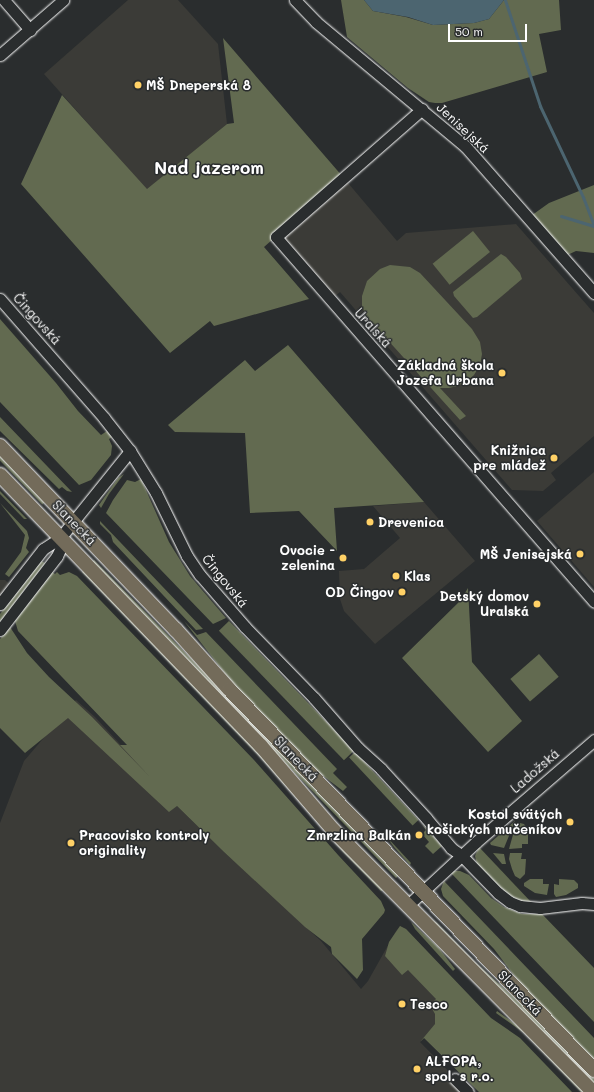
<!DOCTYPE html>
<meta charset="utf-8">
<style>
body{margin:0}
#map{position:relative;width:594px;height:1092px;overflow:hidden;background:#2a2d2e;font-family:Mali,sans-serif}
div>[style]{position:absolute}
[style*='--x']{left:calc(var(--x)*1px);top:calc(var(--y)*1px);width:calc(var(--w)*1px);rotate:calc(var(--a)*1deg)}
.built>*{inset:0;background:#3b3b37}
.green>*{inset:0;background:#626a50;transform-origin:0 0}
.water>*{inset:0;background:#4c6570}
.stream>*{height:3px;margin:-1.5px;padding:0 1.5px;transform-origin:1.5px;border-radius:1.5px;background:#4c6570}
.roads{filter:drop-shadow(0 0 1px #fff) drop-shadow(0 0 1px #fff)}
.minor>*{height:11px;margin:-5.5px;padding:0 5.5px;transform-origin:5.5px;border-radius:5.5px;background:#2a2d2e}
.major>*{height:14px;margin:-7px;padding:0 7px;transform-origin:7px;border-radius:7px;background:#736b5a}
.dots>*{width:11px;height:11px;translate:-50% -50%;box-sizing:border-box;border:2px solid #2a2d2e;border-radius:50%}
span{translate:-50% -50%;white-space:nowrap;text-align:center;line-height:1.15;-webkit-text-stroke:3px #2a2d2e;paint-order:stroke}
.poi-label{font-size:13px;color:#fff;font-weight:700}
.left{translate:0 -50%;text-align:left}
.right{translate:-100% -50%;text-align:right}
.street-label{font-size:13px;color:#fff}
.district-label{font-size:17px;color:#fff;font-weight:700}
.scale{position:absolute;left:448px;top:24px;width:79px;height:18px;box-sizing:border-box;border:2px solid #fff;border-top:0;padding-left:5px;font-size:12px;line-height:14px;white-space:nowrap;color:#fff;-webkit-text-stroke:3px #2a2d2e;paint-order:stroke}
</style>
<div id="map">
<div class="built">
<i style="clip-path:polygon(128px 0,178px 0,218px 44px,227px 124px,147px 190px,44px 74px)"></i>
<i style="clip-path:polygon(343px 177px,397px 241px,406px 233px,516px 224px,594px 313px,594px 436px,551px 473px,556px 480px,543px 491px,512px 490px,340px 292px,330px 300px,276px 237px)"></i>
<i style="clip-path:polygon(594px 472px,594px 587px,537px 521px)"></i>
<i style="clip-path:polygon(424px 502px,475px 561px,375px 644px,344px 611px,340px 599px,339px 571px,364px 569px,400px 538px,373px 506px)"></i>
<i style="clip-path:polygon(0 580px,5px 580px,13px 587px,0 604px)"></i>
<i style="clip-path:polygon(76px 700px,95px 717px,177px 806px,224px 852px,321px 941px,361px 989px,368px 981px,396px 931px,400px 926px,406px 929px,468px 995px,420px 1042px,469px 1092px,0 1092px,0 823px,24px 761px)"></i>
</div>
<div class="green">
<i style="clip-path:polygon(341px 0,364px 0,373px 11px,406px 17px,433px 25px,474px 23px,489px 19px,504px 0,559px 0,561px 30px,539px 34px,547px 72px,442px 103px,435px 103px,429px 102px,408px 88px,347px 37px)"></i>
<i style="clip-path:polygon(223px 38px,343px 177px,264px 247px,309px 299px,214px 326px,210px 321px,170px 353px,21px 184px,62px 95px,147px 189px,227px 124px,234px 123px)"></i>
<i style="clip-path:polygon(594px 185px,594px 253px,576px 251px,563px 257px,528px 218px,549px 203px)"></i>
<i style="left:473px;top:231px;width:27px;height:52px;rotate:51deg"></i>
<i style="clip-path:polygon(501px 254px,506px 257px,520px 273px,522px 279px,477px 317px,473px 318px,454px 296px,453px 292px)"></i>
<i style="clip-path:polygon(390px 265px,410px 267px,420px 273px,472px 329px,480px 342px,482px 354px,480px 365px,474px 375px,467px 381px,457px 386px,449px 388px,440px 388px,466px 416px,460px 420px,366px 316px,362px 306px,362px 296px,367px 281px,380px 269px)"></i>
<i style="clip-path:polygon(0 319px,56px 383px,78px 411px,101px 435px,107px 431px,112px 437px,109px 439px,112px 446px,111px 455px,91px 480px,79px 485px,0 402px)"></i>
<i style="clip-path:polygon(288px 345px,424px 502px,334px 508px,337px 551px,299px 511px,250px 513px,245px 433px,175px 432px,168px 425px,245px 360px,255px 371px)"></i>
<i style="clip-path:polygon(0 417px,72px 492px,67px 491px,62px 487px,59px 489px,0 431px)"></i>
<i style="left:0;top:455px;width:65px;height:4px;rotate:46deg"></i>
<i style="clip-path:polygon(124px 474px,109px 494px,101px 508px,99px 505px,118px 478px)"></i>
<i style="clip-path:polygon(141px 479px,169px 542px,190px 576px,226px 618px,213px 624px,106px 513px,113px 500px,127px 480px,135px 482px)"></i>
<i style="clip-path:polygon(0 491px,27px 519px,24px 519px,0 494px)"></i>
<i style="clip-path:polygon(0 503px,27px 531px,29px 538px,26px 548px,29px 552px,9px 577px,5px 574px,21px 552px,25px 535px)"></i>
<i style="clip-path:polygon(100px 521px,203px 629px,196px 630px,113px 542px,111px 535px,100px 524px)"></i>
<i style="clip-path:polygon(94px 560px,230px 698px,399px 875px,396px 878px,92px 562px)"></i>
<i style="clip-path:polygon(41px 561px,45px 563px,0 622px,0 614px)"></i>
<i style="clip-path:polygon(84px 570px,261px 755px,383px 890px,381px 891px,343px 852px,259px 756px,82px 572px)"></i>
<i style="clip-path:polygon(52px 572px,55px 574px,57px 572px,60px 575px,69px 572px,77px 576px,254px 760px,339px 856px,381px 901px,385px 910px,384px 913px,362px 939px,363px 970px,357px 979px,332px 954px,331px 947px,305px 927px,224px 852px,177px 806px,169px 812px,68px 718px,25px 753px,0 728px,0 639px,10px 627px,27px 653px,49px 677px,92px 717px,149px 776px,120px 745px,127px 745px,18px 631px,15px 621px)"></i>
<i style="clip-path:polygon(468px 588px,472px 662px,522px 721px,488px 752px,402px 658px,460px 601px)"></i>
<i style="clip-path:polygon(184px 621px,197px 635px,206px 632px,337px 769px,333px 773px,347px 787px,343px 791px,313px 768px,234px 685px)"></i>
<i style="left:229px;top:621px;width:180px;height:14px;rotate:46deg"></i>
<i style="left:539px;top:654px;width:30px;height:38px;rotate:49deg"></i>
<i style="left:355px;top:752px;width:93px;height:8px;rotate:47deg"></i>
<i style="clip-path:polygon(515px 821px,504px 848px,491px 845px,490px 843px)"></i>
<i style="clip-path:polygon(520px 823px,524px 824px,528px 830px,528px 844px,522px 844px,522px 848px,509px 849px,514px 831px)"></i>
<i style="clip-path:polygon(422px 824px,442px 846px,433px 854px,425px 846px,429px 842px,422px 834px,426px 830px)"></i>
<i style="clip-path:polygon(385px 835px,411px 863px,410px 865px,394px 847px)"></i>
<i style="clip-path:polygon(479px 847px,532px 903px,523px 902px,505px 893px,477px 864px,475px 856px)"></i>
<i style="clip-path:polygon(493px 853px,504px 854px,506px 864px,502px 864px)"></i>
<i style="clip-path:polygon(510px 853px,522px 853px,521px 859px,526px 859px,525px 874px,520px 879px,515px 876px,512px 869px,509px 859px)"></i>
<i style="clip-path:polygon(453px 871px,460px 871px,469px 875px,491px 898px,504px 907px,522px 914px,542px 914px,594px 968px,594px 1022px,451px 873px)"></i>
<i style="clip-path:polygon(530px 879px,543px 879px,543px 884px,549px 884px,547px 895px,535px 893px,524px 886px,524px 883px)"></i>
<i style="clip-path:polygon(559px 879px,574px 880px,578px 884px,578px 888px,566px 895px,556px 897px,554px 894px,554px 884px,559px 885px)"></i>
<i style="clip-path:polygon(444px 881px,594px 1038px,594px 1061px,526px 991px,494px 949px,443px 896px,441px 889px)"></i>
<i style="clip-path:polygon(428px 917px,437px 923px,475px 962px,533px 1015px,594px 1078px,594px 1085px)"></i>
<i style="clip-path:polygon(411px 922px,438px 947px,455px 969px,453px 971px,415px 929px)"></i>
<i style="clip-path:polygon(400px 926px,406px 929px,491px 1018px,520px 1038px,572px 1092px,479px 1092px,424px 1038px,420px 1042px,435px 1024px,435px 1014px,430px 1005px,436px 999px,408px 970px,402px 975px,385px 956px,389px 942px)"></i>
<i style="clip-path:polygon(497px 1011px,522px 1029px,584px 1092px,581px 1092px,524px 1033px,496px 1013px)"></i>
</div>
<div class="water">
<i style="clip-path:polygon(364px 0,504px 0,489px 19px,474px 23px,433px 25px,408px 17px,373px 11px)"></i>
</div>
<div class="stream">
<i style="--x:505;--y:0;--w:112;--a:71.7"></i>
<i style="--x:540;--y:106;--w:101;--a:64.7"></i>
<i style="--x:583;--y:197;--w:30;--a:69"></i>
<i style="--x:561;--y:216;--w:34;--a:17"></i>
</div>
<div class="roads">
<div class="minor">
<i style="--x:4;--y:0;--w:40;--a:49"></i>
<i style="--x:295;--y:0;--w:30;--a:46"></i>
<i style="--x:316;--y:22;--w:194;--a:39.8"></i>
<i style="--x:465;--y:146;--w:196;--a:48.7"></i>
<i style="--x:0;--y:55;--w:84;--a:-41.1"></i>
<i style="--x:422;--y:109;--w:194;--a:138.8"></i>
<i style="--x:276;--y:237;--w:484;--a:48.9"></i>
<i style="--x:0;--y:299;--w:158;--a:48.8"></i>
<i style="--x:104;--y:418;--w:42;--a:51.8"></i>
<i style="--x:130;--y:451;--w:49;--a:58.2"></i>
<i style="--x:156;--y:493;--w:70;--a:63.8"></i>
<i style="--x:187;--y:556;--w:23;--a:56"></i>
<i style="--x:200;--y:575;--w:69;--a:49.1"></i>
<i style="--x:245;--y:627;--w:99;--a:45.8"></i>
<i style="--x:314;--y:698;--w:67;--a:48.7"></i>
<i style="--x:358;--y:748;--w:31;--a:42"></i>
<i style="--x:381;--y:769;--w:67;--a:47.4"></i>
<i style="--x:426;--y:818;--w:39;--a:50"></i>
<i style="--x:451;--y:848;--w:12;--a:35"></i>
<i style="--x:461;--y:855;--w:53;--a:45.8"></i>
<i style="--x:498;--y:893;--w:15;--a:37"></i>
<i style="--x:510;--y:902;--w:11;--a:22"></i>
<i style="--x:520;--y:906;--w:20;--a:6"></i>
<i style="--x:540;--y:908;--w:42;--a:-6.8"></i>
<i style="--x:582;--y:903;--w:12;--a:5"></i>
<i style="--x:0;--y:604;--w:70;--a:-52"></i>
<i style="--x:43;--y:549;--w:20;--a:-33"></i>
<i style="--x:60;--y:538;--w:112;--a:-51.2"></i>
<i style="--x:0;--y:630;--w:93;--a:-52.4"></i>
<i style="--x:57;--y:556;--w:10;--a:-66"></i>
<i style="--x:61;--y:547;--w:9;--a:-96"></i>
<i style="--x:407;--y:906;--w:94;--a:-42.8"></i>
<i style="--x:476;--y:842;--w:156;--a:-40.8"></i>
<i style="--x:455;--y:1079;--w:18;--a:45"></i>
</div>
<div class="major">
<i style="--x:0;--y:446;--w:255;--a:46.3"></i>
<i style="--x:176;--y:630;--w:79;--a:48.1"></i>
<i style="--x:229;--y:689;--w:528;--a:46.23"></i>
<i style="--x:0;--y:475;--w:376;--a:46.1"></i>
<i style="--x:261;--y:746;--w:112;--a:49.3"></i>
<i style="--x:334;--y:831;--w:368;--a:45.2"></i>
</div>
</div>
<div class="dots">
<i style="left:138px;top:85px;background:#ffd166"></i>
<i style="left:502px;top:373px;background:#ffd166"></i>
<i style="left:554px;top:458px;background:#ffd166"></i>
<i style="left:370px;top:522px;background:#ffd166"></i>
<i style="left:580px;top:554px;background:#ffd166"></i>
<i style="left:343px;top:558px;background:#ffd166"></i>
<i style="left:396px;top:576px;background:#ffd166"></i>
<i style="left:402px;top:592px;background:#ffd166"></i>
<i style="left:537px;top:604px;background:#ffd166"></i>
<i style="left:570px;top:822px;background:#ffd166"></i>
<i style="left:419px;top:835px;background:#ffd166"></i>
<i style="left:71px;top:843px;background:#ffd166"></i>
<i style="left:402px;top:1004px;background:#ffd166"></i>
<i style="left:417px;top:1069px;background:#ffd166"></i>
</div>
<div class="poi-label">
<span class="left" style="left:146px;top:85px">MŠ Dneperská 8</span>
<span class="right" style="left:494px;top:373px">Základná škola<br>Jozefa Urbana</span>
<span class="right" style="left:546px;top:458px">Knižnica<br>pre mládež</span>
<span class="left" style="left:378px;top:522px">Drevenica</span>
<span class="right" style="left:335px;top:558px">Ovocie -<br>zelenina</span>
<span class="right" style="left:572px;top:554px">MŠ Jenisejská</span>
<span class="left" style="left:404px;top:576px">Klas</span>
<span class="right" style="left:394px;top:592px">OD Čingov</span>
<span class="right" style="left:529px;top:604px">Detský domov<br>Uralská</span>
<span class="right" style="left:562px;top:822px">Kostol svätých<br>košických mučeníkov</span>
<span class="right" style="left:411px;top:835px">Zmrzlina Balkán</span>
<span class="left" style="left:79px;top:843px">Pracovisko kontroly<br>originality</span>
<span class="left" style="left:410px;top:1004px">Tesco</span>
<span class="left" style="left:425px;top:1069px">ALFOPA,<br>spol. s r.o.</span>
</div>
<div class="street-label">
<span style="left:463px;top:128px;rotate:43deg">Jenisejská</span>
<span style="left:37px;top:319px;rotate:48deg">Čingovská</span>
<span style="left:373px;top:328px;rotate:48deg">Uralská</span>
<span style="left:74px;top:523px;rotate:46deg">Slanecká</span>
<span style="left:225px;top:581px;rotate:51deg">Čingovská</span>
<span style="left:296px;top:759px;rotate:46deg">Slanecká</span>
<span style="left:535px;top:771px;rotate:-41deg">Ladožská</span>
<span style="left:520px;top:993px;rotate:46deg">Slanecká</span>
</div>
<div class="district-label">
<span style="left:209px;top:168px">Nad jazerom</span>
</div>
<div class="scale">50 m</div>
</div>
